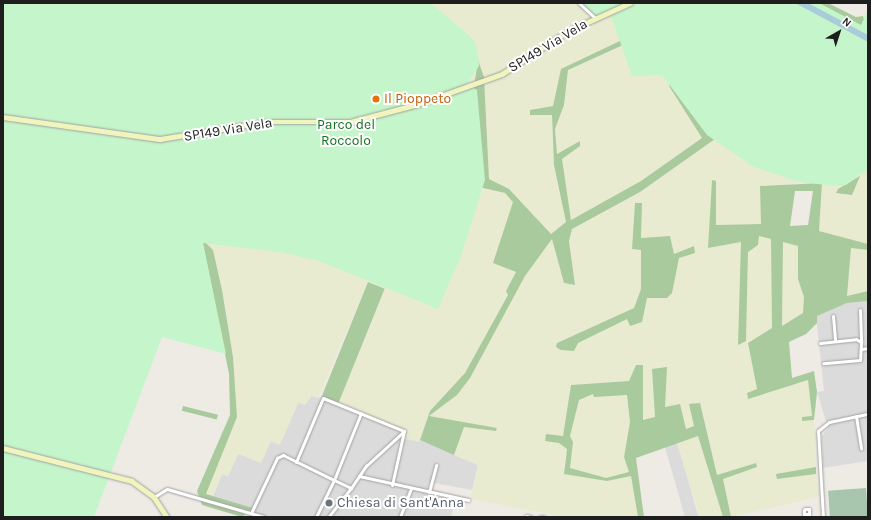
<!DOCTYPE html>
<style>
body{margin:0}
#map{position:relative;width:871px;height:520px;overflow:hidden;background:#eeebe5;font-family:Karla,sans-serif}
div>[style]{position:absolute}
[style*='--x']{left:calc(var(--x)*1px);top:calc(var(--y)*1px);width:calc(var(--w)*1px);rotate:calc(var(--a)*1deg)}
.residential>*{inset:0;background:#dcdbdb;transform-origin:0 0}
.farmland>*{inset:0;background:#e9ebd1;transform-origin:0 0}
.forest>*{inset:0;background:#a9ca9d;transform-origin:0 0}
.cemetery>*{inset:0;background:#a8c5ad;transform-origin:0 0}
.park>*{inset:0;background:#c5f5ca}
.water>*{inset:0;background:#a9ccd8}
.roads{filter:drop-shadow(0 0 1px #a2a2a2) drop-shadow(0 0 1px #a2a2a2)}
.street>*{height:3px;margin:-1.5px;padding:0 1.5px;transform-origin:1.5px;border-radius:1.5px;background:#fff}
.secondary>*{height:4.5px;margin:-2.25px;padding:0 2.25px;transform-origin:2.25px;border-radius:2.25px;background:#f0f4bd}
.dots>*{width:11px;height:11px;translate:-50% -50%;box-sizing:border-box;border:2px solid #fff;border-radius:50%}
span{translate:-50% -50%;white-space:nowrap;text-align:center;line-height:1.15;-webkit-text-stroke:4px #fff;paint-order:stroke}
.street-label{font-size:14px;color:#1e1e1e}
.food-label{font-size:14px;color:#c56008}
.left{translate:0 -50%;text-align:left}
.park-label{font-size:14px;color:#15731f}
.worship-label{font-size:14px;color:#5b616d}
.frame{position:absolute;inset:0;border:4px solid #1e1e1e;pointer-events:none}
.north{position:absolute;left:819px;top:12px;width:40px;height:40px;-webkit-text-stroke:3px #fff;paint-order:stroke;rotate:39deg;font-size:11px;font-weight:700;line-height:16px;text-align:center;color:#1e1e1e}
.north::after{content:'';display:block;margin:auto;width:14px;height:18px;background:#1e1e1e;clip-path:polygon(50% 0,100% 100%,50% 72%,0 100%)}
</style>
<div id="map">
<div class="residential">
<i style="clip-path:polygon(868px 301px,868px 461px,823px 468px,822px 436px,828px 428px,817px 392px,824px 391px,816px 316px,847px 303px)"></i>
<i style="clip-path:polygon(312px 395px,404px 431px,403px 439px,420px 440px,478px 465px,472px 490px,429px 482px,426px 494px,455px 499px,451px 517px,248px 517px,252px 508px,213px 497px,222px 474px,228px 476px,238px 454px,271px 441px,280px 444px,298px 403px)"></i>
<i style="left:677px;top:442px;width:78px;height:13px;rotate:74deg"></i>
</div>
<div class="farmland">
<i style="clip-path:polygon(400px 3px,581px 3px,613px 14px,622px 40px,561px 69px,553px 106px,530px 110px,530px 115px,552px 114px,554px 165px,566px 222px,551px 234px,509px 189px,489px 179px,484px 77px,478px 61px,474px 81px,401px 106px)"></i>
<i style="clip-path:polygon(evenodd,617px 12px,868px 132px,868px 244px,819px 231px,822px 183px,787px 184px,761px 224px,716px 225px,716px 181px,712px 180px,709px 248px,742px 242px,746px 341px,748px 251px,758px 245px,758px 236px,771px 239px,772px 328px,748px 344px,757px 389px,748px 398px,809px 380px,812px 416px,802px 421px,814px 420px,816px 467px,777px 474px,777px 479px,816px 474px,819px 497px,731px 517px,722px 478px,757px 467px,756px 463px,717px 475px,700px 403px,694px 426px,686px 429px,665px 408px,652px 369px,655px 417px,643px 420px,643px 366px,629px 381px,571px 385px,563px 436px,545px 441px,559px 443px,567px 449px,563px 468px,607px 481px,631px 476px,638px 517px,566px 517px,470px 499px,478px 465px,454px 455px,464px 427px,496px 431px,428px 416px,419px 442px,403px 438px,404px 431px,338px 404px,385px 289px,368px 282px,318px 398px,312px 396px,305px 405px,298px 403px,280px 445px,271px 441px,261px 463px,238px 454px,228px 476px,222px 474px,213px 497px,205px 495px,237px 417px,233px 357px,222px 290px,202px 239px,479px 187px,505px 193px,514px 202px,493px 263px,516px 272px,506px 291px,508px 295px,465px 373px,429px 416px,457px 395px,470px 378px,525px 276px,553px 239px,564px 283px,575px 285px,569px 241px,572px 229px,640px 192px,721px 134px,669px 86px,702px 138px,641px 181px,571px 220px,562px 159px,580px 146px,580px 142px,557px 154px,555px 129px,564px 105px,568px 70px,624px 44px,617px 12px,635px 203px,642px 203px,641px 238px,670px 236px,674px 254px,693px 246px,679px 258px,672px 293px,668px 298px,647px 298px,627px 319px,577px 343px,557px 343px,634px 308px,641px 289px,641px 249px,632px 249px,635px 203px)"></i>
<i style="clip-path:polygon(783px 241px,798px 246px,798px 279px,804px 297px,803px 313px,782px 326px)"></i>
<i style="clip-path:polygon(851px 248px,868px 250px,868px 291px,847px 296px)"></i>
<i style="clip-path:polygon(593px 394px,594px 397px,627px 395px,630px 422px,624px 457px,630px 472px,606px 478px,570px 468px,573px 442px,570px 436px,579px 400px)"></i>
<i style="left:698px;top:436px;width:85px;height:22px;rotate:73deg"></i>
</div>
<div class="forest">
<i style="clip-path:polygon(808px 3px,828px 3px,856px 17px,863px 16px,868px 35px)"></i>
<i style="clip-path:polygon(622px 40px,623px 45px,568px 70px,564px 105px,555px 129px,557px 154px,580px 141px,580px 146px,562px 159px,571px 220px,641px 181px,702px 138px,669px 86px,672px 80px,722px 134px,640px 192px,572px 229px,569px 241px,575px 285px,564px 283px,552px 239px,525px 276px,470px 378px,457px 395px,429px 416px,497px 428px,496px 431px,464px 427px,454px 455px,420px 440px,430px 411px,465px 373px,508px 295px,506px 291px,516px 272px,493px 263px,513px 202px,505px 193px,479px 187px,429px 104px,474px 87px,478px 60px,484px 77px,489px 179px,509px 189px,551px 234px,566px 222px,554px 165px,552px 115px,530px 115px,530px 110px,553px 106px,561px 69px)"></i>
<i style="clip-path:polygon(860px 176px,852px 195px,836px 193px,838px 189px)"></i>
<i style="clip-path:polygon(evenodd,712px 180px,716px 181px,716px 225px,761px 224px,760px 186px,822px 183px,819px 231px,868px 244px,868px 250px,851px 248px,847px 296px,868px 291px,868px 301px,847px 303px,817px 316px,817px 323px,806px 334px,789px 342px,792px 378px,814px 371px,817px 392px,814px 420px,802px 421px,802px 417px,812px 416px,808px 380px,748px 399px,747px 393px,757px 389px,748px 343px,772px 328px,771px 239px,759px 236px,758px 245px,748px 252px,746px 341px,738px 345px,741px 242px,708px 248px,712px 180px,795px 191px,813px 191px,808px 225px,790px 226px,795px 191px,712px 180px,783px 242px,798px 246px,798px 279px,804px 297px,803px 313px,782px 326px,783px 242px)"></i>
<i style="clip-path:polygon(635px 203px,642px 203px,641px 238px,670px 236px,674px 254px,694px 246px,695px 253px,679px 258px,672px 293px,667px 298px,647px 298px,642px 322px,630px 326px,627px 319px,578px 343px,574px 351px,561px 350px,556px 347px,557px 343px,634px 308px,641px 289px,641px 250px,632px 249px)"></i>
<i style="clip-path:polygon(202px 239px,213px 250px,222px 290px,233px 357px,237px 417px,206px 494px,253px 508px,242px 517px,202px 505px,197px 491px,230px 415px,229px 374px)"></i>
<i style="left:368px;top:282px;width:18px;height:126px;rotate:22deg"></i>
<i style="clip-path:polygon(evenodd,636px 365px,643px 365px,643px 420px,655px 417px,652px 369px,667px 367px,665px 407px,680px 404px,686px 429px,694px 426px,689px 404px,700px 403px,717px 475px,756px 463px,757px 467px,723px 479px,731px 517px,723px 517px,698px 436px,636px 458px,644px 517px,638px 517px,631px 476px,607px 481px,564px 474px,567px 449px,559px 443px,545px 441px,546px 434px,563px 436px,571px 385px,629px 381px,636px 365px,593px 394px,594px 397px,627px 395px,630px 422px,624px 457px,629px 472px,606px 478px,570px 468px,573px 442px,570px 436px,579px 400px,593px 394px)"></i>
<i style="left:183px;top:406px;width:36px;height:5px;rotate:14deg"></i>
<i style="clip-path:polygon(816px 467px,816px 474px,777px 479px,776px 474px)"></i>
</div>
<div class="cemetery">
<i style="left:866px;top:488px;width:29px;height:38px;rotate:86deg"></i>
</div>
<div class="park">
<i style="clip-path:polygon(3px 3px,431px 3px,474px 40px,478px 51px,479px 66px,467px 84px,477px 90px,485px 180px,461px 256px,438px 309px,319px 261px,280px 252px,203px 243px,226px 354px,162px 337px,94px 517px,3px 517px)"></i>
<i style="clip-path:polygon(581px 3px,819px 3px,861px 25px,868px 10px,868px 169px,846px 185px,832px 186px,796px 181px,754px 167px,707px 135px,662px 75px,632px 76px,610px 13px,598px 19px)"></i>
</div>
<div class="water">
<i style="clip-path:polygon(795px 3px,808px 3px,868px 35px,868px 42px)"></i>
</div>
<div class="roads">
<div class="street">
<i style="--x:579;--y:3;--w:22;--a:43"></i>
<i style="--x:860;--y:310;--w:32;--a:88"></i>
<i style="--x:833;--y:316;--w:25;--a:85"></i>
<i style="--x:820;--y:343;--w:36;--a:-6"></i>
<i style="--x:856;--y:339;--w:6;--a:31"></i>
<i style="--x:861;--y:342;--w:18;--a:93"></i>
<i style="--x:860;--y:360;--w:37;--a:175"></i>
<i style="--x:862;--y:349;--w:6;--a:-9"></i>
<i style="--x:856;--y:416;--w:33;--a:81"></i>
<i style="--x:296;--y:462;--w:69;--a:-67.1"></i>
<i style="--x:323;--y:398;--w:87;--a:22.2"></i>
<i style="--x:359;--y:476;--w:112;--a:12.4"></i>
<i style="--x:392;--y:485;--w:55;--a:-77.5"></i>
<i style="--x:351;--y:488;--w:27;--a:-56"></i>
<i style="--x:366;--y:466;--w:52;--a:-42.6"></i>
<i style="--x:429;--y:492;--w:28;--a:-75"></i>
<i style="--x:154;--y:497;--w:15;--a:-32"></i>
<i style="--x:167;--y:489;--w:101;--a:16.1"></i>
<i style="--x:252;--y:511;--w:59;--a:-64.7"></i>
<i style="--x:277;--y:458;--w:7;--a:-27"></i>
<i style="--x:283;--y:455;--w:57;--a:26.1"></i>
<i style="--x:334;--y:480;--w:72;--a:-68.1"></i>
<i style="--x:804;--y:514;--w:5;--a:0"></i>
<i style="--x:809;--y:514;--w:5;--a:-90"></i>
<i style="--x:809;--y:509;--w:4;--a:180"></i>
<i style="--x:805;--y:509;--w:1;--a:135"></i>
<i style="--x:804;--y:510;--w:7;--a:90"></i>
<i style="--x:526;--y:516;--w:5;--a:11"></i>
<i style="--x:316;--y:517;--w:41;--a:-64.1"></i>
<i style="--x:334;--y:480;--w:19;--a:25"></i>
<i style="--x:351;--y:488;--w:37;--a:128"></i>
<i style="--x:400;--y:517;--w:31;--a:-69"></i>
<i style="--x:540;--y:517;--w:4;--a:0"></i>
<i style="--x:823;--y:517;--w:86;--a:-93.3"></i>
<i style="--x:818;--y:431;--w:14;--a:-39"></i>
<i style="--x:829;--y:422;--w:40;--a:-12"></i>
</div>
<div class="secondary">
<i style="--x:3;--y:117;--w:159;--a:8"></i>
<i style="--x:160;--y:139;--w:106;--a:-9.2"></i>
<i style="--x:265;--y:122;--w:85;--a:0"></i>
<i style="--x:350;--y:122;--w:70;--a:-14.8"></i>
<i style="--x:418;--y:104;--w:89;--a:-19.7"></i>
<i style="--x:502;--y:74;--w:79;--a:-33.1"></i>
<i style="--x:568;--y:31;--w:68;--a:-24.3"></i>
<i style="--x:3;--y:448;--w:133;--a:14.3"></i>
<i style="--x:132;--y:481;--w:27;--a:36"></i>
<i style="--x:154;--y:497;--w:24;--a:57"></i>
</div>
</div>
<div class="dots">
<i style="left:376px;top:99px;background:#e8710a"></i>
<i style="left:329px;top:503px;background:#6b7280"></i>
</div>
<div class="street-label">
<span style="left:548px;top:46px;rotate:-31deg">SP149 Via Vela</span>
<span style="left:228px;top:130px;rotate:-9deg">SP149 Via Vela</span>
</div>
<div class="food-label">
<span class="left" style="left:384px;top:99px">Il Pioppeto</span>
</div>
<div class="park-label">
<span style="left:346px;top:133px">Parco del<br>Roccolo</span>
</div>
<div class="worship-label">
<span class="left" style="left:337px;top:503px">Chiesa di Sant'Anna</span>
</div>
<div class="frame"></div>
<div class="north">N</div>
</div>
